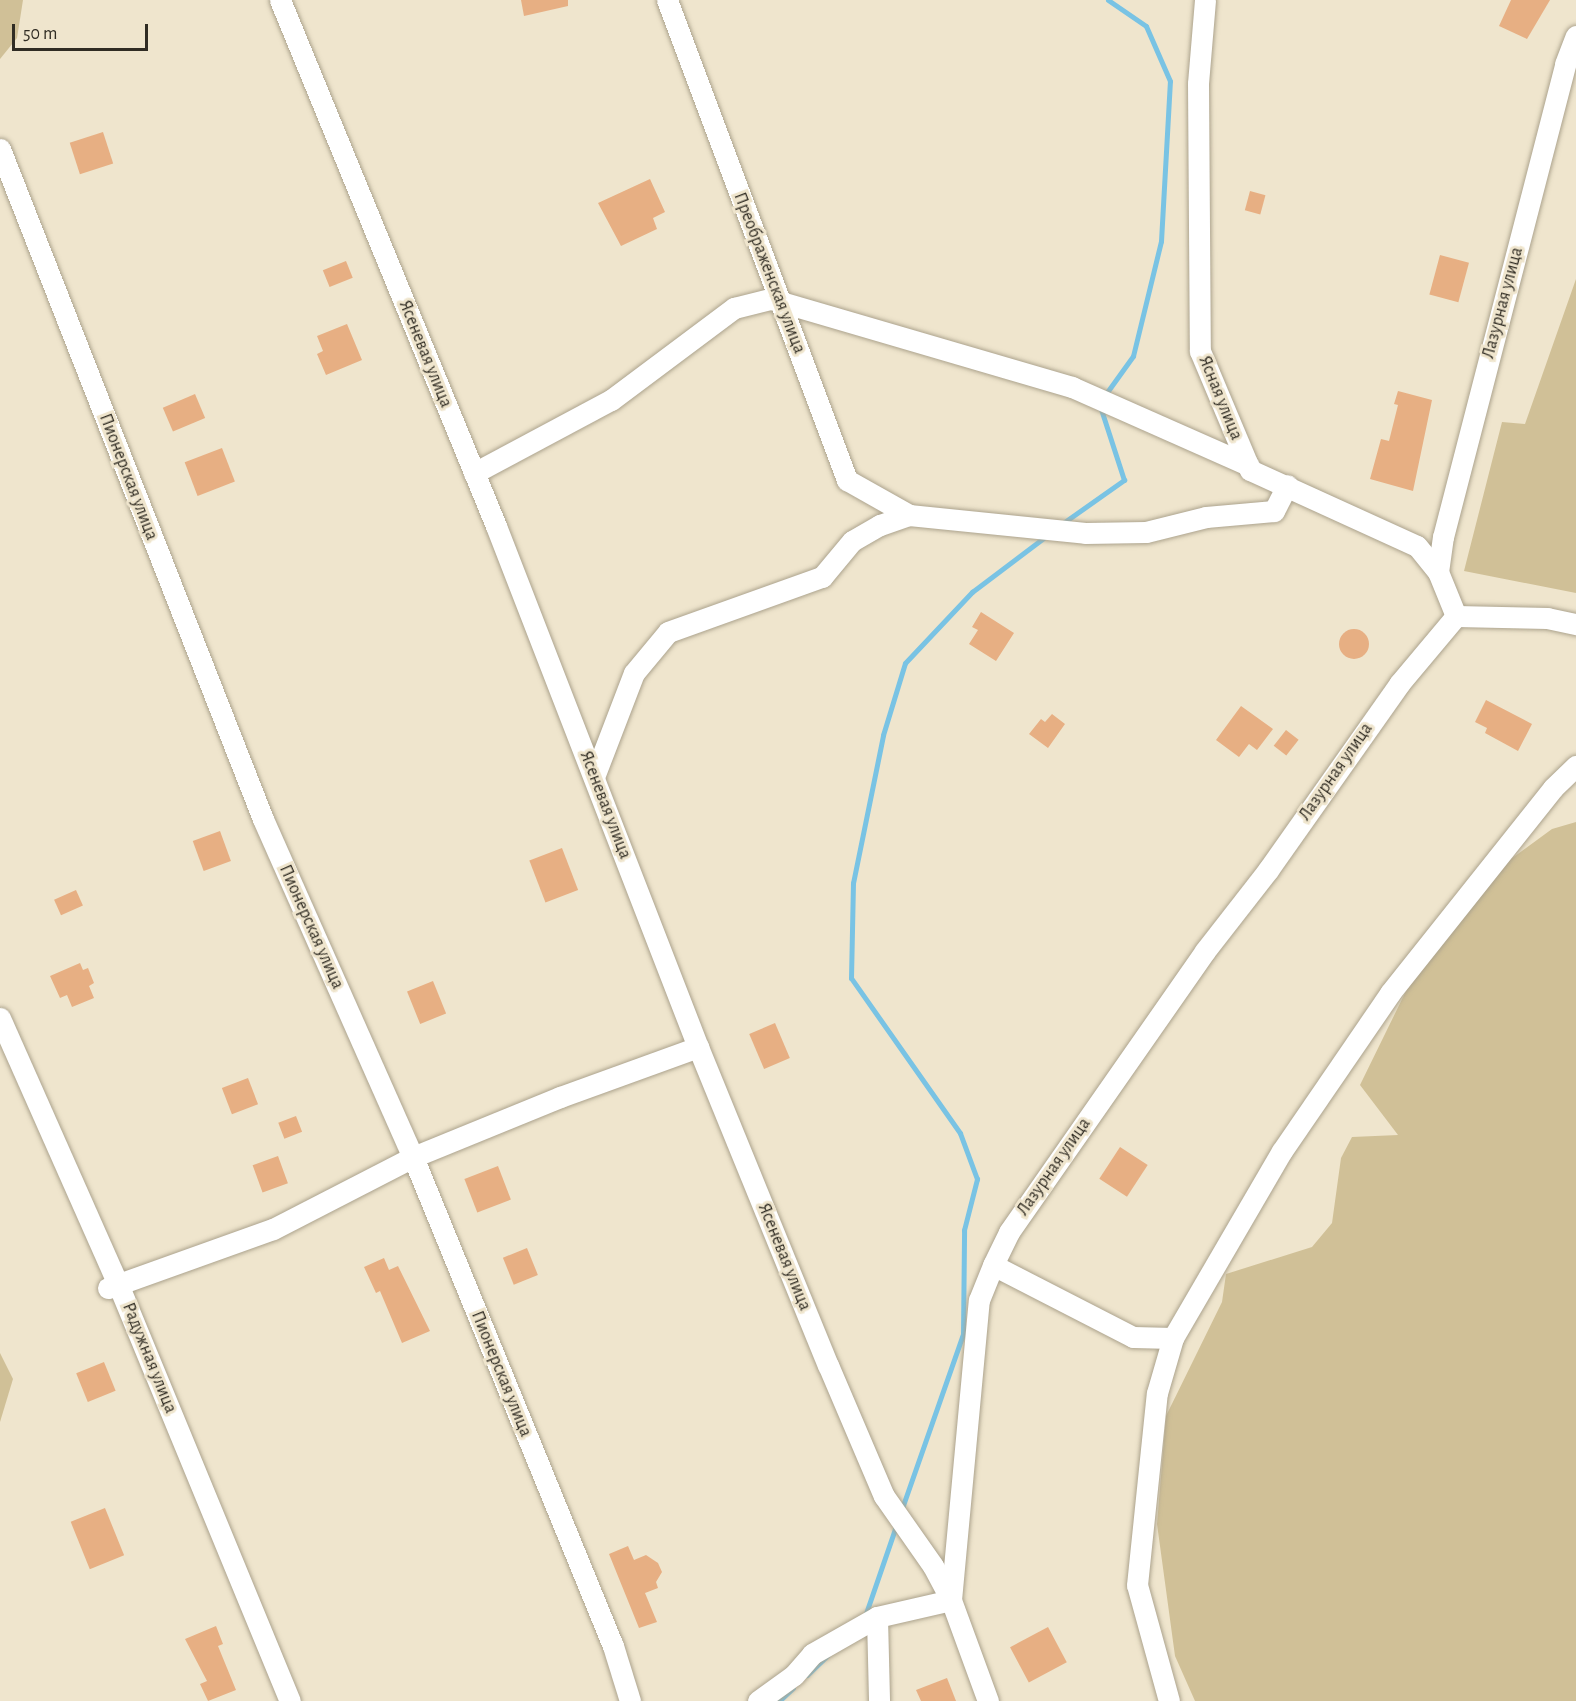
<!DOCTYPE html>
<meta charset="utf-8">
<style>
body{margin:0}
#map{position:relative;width:1576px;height:1701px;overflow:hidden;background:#efe5cd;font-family:"Alegreya Sans",sans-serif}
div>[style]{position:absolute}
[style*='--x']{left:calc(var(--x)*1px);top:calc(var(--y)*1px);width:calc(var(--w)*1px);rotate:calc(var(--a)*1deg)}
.green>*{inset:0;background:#d0c097}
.stream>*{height:5px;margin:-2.5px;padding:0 2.5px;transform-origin:2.5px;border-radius:2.5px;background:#79c3e4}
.building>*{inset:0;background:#e7af83;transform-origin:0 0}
.round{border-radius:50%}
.roads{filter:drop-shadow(0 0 2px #aca38d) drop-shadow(0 0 2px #aca38d)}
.street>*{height:21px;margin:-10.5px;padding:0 10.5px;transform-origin:10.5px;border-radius:10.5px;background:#fff}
span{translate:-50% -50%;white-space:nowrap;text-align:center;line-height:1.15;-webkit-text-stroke:6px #efe5cd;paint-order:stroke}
.street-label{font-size:18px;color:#302c23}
.scale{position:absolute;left:12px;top:24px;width:136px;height:27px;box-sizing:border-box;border:3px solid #302c23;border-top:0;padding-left:8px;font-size:18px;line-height:21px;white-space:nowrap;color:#302c23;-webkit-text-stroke:4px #efe5cd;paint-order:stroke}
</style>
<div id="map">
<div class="green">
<i style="clip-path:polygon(0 0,23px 0,17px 38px,0 59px)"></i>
<i style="clip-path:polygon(1576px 279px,1576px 593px,1464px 571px,1502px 422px,1525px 424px)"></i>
<i style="clip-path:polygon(1576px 822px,1576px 1701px,1195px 1701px,1175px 1656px,1157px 1524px,1166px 1416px,1222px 1302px,1226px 1274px,1312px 1247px,1332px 1223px,1341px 1158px,1352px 1137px,1398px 1135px,1360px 1085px,1407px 989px,1496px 870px,1552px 829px)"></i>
<i style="clip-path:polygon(0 1353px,13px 1379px,0 1422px)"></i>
</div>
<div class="stream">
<i style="--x:1105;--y:395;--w:48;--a:-54.3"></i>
<i style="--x:1133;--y:356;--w:118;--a:-76.3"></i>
<i style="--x:1161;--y:241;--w:160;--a:-86.8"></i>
<i style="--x:1170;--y:81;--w:60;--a:-113.6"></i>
<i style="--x:1146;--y:26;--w:46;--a:-145.6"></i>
<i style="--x:1063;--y:523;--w:75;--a:-35.2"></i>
<i style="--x:1124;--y:480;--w:78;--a:-108"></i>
<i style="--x:901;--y:1511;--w:188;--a:-70.7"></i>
<i style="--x:963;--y:1334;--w:104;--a:-89.4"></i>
<i style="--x:964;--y:1230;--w:53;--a:-75.7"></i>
<i style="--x:977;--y:1179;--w:49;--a:-110.3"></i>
<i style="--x:960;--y:1133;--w:189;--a:-125.1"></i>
<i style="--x:851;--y:978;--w:95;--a:-88.8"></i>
<i style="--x:853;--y:883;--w:151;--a:-78.5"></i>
<i style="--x:883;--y:735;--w:75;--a:-73"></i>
<i style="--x:905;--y:663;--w:98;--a:-46.7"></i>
<i style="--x:972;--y:592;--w:93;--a:-37.1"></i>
<i style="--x:865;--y:1616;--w:95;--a:-71"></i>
<i style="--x:807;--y:1675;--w:29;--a:-44"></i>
<i style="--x:779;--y:1701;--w:19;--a:-43"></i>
</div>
<div class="building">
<i style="clip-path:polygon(521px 0,568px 0,568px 6px,524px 16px)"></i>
<i style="clip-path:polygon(1511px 0,1550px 0,1527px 39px,1499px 26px)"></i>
<i style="left:103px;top:132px;width:33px;height:35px;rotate:72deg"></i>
<i style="clip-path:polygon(650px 179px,665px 212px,653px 218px,657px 229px,621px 246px,598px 203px)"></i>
<i style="left:1250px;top:191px;width:16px;height:20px;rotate:15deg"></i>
<i style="left:1440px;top:255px;width:30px;height:41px;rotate:15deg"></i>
<i style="left:346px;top:261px;width:18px;height:25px;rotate:68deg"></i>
<i style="clip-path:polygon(347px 324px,362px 360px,326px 375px,317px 354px,323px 351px,317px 336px)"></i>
<i style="clip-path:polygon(1398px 391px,1432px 400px,1413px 491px,1370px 479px,1381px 439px,1389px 441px,1398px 405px,1394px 404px)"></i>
<i style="left:195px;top:394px;width:26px;height:35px;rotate:67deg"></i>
<i style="left:222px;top:448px;width:36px;height:40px;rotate:69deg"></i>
<i style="clip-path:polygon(981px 612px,1014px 633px,996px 661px,969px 644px,978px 630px,972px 627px)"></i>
<i class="round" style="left:1339px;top:629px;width:30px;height:30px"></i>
<i style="clip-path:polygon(1486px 700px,1532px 724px,1518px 751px,1485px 733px,1487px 728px,1475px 722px)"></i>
<i style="clip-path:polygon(1241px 706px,1273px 729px,1257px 750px,1249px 744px,1239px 757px,1216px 740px)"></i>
<i style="clip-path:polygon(1052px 714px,1065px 724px,1048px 748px,1029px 734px,1041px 719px,1045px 722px)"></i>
<i style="left:1286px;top:730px;width:16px;height:20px;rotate:38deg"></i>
<i style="left:220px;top:831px;width:32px;height:29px;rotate:70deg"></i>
<i style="left:562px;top:848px;width:45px;height:35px;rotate:69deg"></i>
<i style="left:76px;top:890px;width:17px;height:24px;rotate:66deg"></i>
<i style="clip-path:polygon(80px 963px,83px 970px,88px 968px,94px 983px,89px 986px,94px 998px,72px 1007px,67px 995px,60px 998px,50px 976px)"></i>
<i style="left:433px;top:981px;width:35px;height:28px;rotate:68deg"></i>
<i style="left:775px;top:1023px;width:38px;height:28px;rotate:67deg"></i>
<i style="left:248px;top:1078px;width:28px;height:28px;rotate:69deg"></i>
<i style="left:296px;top:1116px;width:17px;height:19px;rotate:69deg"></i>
<i style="left:1120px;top:1147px;width:33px;height:38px;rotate:33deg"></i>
<i style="left:278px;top:1156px;width:29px;height:27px;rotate:70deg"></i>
<i style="left:498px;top:1166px;width:36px;height:36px;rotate:69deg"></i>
<i style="left:527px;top:1248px;width:29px;height:26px;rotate:68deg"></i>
<i style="clip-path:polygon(384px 1258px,389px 1270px,398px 1266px,430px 1331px,402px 1343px,380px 1291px,376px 1293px,364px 1267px)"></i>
<i style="left:104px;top:1362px;width:31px;height:30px;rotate:68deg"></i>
<i style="left:105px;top:1508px;width:51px;height:37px;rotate:68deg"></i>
<i style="clip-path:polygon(628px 1546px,634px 1560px,646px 1555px,658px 1563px,662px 1572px,656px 1582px,658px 1588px,645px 1593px,657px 1622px,639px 1628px,609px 1554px)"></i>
<i style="clip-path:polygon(216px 1626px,223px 1644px,218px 1646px,236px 1690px,208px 1701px,200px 1684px,207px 1681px,185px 1639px)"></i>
<i style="left:1048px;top:1627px;width:40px;height:43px;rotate:62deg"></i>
<i style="clip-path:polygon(947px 1678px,956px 1701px,921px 1701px,916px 1690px)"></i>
</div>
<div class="roads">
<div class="street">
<i style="--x:280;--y:0;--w:569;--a:67.67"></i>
<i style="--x:496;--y:526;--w:559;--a:68.81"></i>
<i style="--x:698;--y:1047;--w:344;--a:67.8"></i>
<i style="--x:828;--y:1365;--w:142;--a:66.9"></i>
<i style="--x:884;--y:1496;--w:85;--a:55"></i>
<i style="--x:933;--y:1566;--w:38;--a:62"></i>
<i style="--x:951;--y:1600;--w:108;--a:69.9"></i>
<i style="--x:667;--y:0;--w:513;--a:69.44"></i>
<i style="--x:847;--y:480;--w:71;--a:29.4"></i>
<i style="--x:1205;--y:0;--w:84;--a:94.8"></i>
<i style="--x:1198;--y:84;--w:267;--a:89.6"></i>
<i style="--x:1200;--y:351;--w:129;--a:67.2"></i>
<i style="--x:1250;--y:470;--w:183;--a:24.5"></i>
<i style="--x:1417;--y:546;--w:33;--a:51"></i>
<i style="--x:0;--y:149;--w:720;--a:68.57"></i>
<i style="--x:263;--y:819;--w:370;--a:66.1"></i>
<i style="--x:413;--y:1157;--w:528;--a:67.76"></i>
<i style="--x:613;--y:1646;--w:58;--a:72.8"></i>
<i style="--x:474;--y:473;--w:155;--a:-28.1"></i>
<i style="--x:611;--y:400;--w:154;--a:-36.8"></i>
<i style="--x:734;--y:308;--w:38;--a:-14"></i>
<i style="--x:771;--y:299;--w:314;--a:16.3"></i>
<i style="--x:1072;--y:387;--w:193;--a:23.9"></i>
<i style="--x:1456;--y:616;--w:91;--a:1.3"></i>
<i style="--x:1547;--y:618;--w:30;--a:12"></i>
<i style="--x:594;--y:777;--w:111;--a:-69"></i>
<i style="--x:634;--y:673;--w:53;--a:-50.3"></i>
<i style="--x:668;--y:632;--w:164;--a:-19.7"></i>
<i style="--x:822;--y:577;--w:47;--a:-50.2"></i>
<i style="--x:852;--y:541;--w:32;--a:-30"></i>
<i style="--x:880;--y:525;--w:31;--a:-19"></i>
<i style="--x:909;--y:515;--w:177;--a:5.8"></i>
<i style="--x:1085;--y:533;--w:61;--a:-0.9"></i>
<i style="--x:1146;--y:532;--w:62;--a:-14"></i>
<i style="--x:1206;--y:517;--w:68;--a:-5"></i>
<i style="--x:1274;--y:511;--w:29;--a:-63"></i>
<i style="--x:0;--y:1018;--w:291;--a:66.1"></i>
<i style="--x:118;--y:1284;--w:451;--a:67.6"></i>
<i style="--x:108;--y:1288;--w:175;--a:-19.7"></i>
<i style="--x:273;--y:1229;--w:157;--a:-27.2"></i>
<i style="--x:413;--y:1157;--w:159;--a:-22.2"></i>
<i style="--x:560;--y:1097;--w:147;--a:-19.9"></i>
<i style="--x:1173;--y:1338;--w:40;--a:-178.6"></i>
<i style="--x:1133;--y:1337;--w:157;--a:-152.8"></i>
<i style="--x:993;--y:1265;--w:37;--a:-64"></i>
<i style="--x:1009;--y:1232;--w:343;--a:-55.1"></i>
<i style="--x:1205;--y:951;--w:103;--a:-52.1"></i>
<i style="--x:1268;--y:870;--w:228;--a:-54.8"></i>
<i style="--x:1399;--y:684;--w:89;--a:-50"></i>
<i style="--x:1456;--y:616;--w:48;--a:-112.2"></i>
<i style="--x:1438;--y:572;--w:35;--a:-82"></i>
<i style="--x:1443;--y:537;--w:488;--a:-75.5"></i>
<i style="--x:1565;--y:64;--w:30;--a:-69"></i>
<i style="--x:877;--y:1617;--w:84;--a:88.6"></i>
<i style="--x:758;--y:1701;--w:44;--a:-35.8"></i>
<i style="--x:794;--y:1675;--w:28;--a:-49"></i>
<i style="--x:812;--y:1654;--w:75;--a:-29.6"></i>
<i style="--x:877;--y:1617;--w:76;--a:-12.9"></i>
<i style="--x:951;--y:1600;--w:301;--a:-84.7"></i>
<i style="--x:979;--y:1300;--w:38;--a:-68"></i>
<i style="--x:1169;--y:1701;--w:120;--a:-105.4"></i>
<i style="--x:1137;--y:1585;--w:193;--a:-84.1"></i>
<i style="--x:1157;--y:1393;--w:57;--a:-73.8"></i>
<i style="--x:1173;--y:1338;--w:216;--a:-59.8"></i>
<i style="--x:1282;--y:1151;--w:191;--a:-55.6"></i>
<i style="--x:1390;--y:993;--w:262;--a:-51.5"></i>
<i style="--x:1553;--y:788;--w:32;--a:-44"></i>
</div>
</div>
<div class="street-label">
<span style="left:769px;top:273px;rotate:69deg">Преображенская улица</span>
<span style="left:1503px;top:303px;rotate:-75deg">Лазурная улица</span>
<span style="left:425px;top:354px;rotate:68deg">Ясеневая улица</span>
<span style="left:1220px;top:398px;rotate:68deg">Ясная улица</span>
<span style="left:128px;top:477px;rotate:69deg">Пионерская улица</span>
<span style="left:1336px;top:772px;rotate:-55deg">Лазурная улица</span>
<span style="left:605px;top:805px;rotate:69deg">Ясеневая улица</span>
<span style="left:311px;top:927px;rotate:66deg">Пионерская улица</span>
<span style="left:1054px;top:1167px;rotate:-55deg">Лазурная улица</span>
<span style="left:784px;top:1257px;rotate:68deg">Ясеневая улица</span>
<span style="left:149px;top:1358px;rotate:68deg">Радужная улица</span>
<span style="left:501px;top:1374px;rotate:68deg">Пионерская улица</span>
</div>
<div class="scale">50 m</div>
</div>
